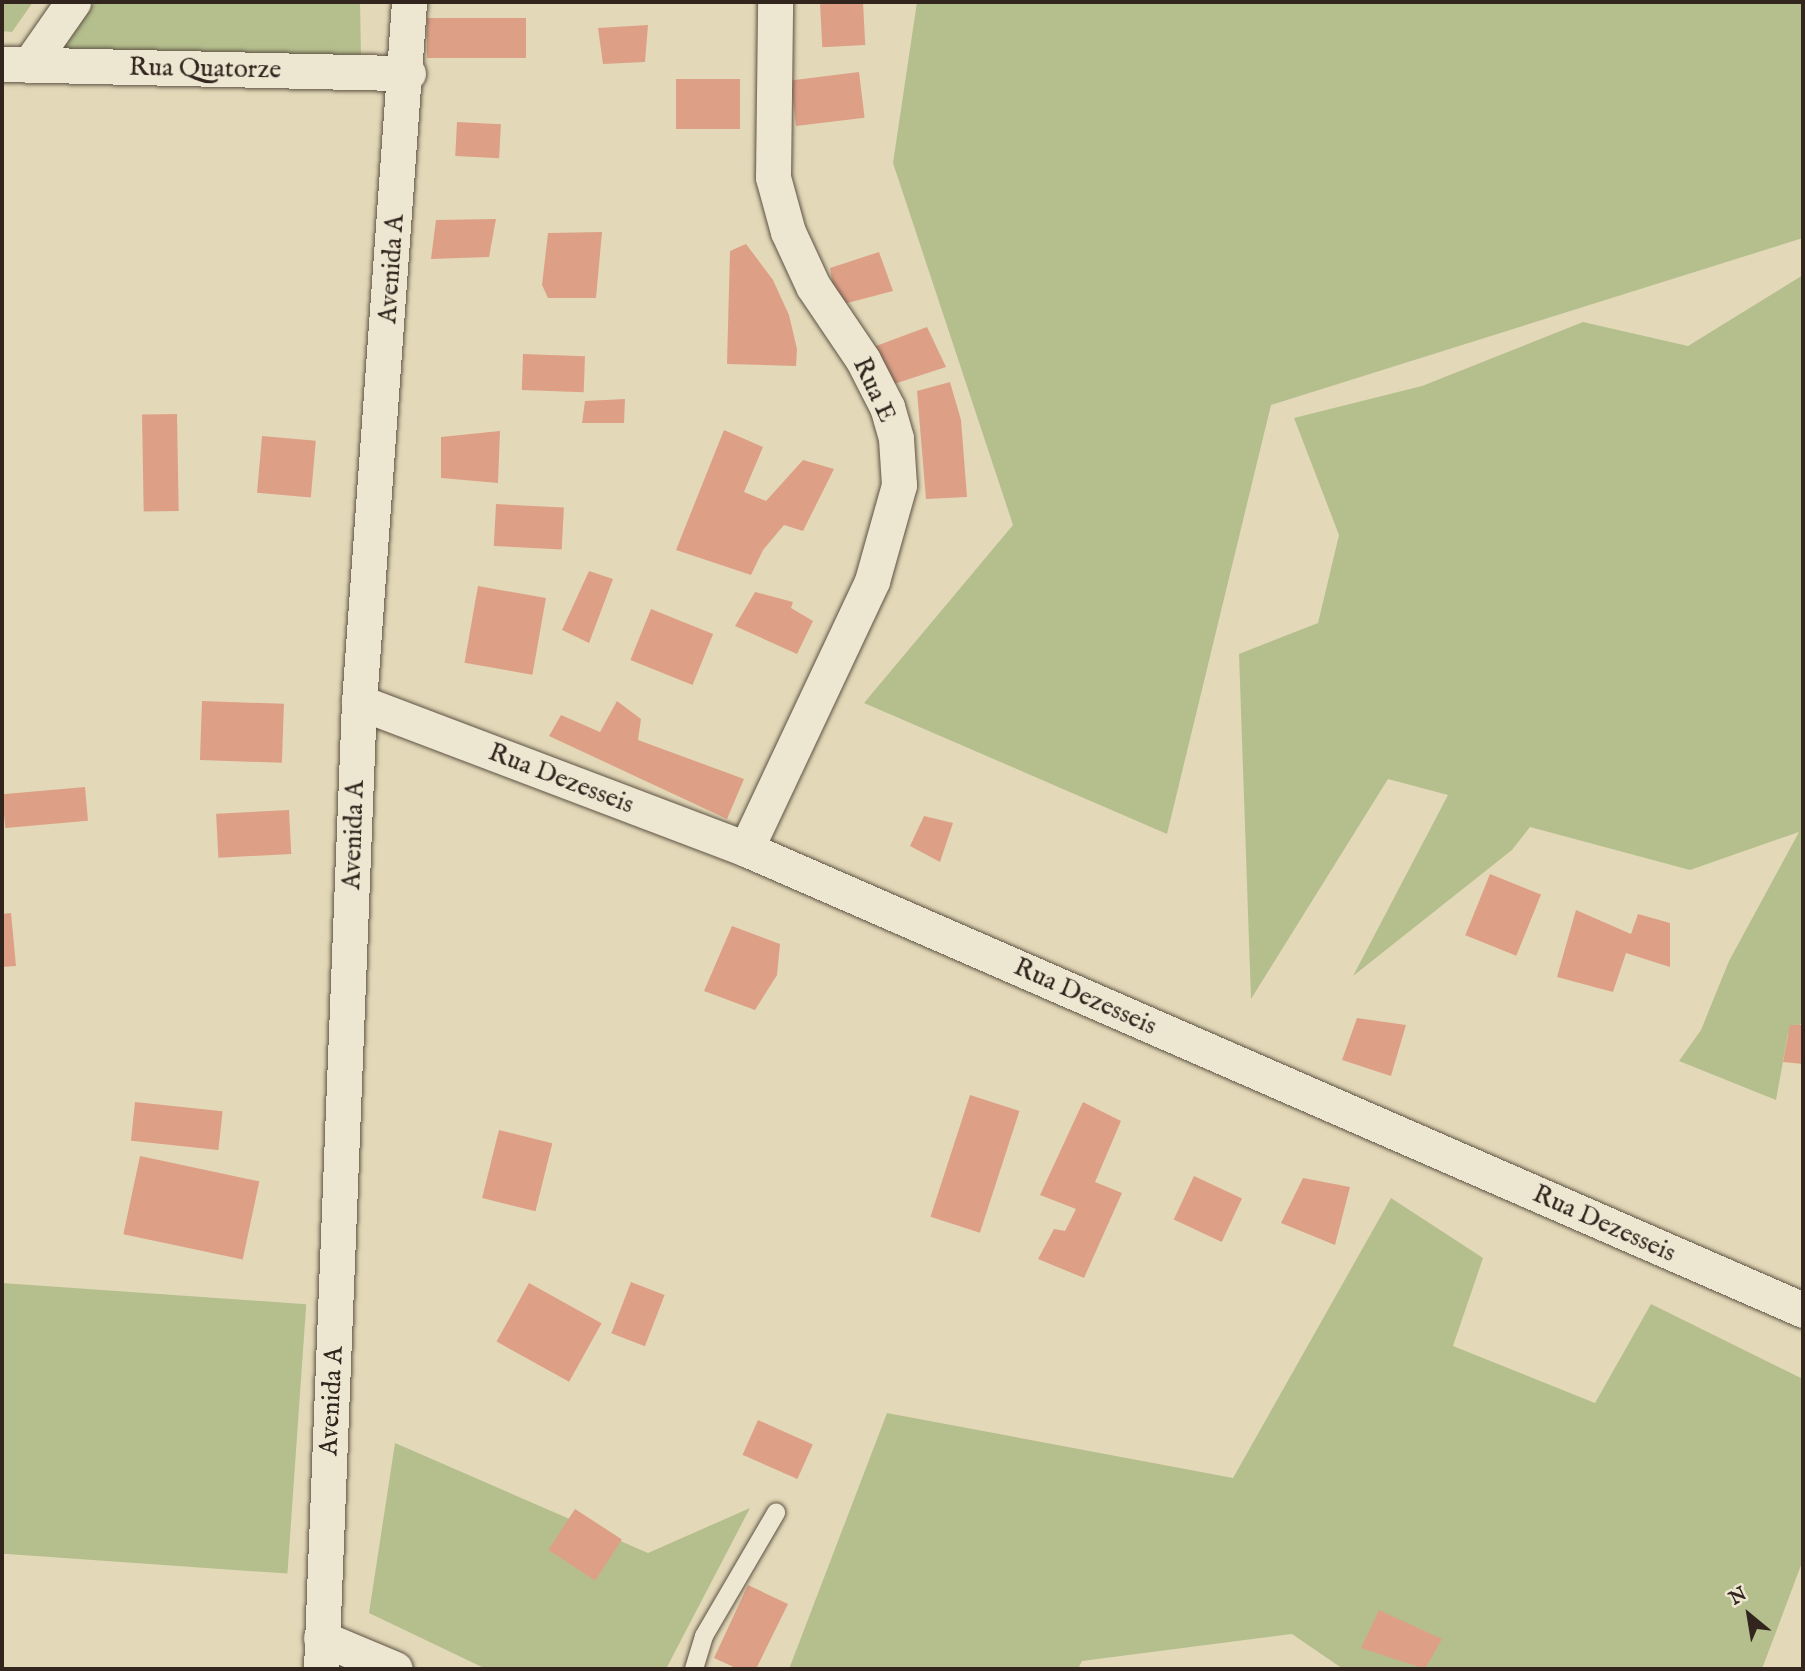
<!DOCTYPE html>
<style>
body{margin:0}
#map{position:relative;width:1805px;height:1671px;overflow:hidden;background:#e3d9b8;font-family:"IM FELL English",serif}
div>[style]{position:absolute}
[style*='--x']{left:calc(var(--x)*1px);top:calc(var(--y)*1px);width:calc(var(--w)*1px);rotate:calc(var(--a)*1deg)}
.green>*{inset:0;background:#b5bf8e;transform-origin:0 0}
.building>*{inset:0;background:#dda087;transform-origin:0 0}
.roads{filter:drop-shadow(0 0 2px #5e5244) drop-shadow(0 0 2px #5e5244)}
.lane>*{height:18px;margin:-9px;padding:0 9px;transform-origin:9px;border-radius:9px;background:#ede6d1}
.street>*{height:35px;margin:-17.5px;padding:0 17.5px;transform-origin:17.5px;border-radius:17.5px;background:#ede6d1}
span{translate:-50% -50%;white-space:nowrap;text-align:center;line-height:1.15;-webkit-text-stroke:6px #ede6d1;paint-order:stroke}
.street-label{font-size:26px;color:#32251e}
.frame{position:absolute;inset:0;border:4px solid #32251e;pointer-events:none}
.north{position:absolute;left:1714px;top:1580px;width:70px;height:70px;-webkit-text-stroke:5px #ede6d1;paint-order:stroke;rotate:330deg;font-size:19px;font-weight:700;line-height:28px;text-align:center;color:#32251e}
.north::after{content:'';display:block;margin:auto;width:24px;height:32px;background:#32251e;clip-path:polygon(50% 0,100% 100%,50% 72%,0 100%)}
</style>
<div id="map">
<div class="green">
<i style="clip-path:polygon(2px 2px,33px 2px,12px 32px,2px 31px)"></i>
<i style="clip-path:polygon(95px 2px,360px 2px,361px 57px,61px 51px)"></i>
<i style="clip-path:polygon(917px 2px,1803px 2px,1803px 238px,1271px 405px,1167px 834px,864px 703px,1013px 525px,893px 163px)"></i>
<i style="clip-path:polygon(1803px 275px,1803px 1022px,1788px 1034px,1776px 1100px,1679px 1061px,1701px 1030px,1729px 961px,1799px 832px,1690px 870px,1530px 827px,1512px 850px,1353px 976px,1448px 795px,1388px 779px,1251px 999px,1239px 654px,1318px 623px,1339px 535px,1294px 418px,1422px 386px,1583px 322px,1688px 346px)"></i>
<i style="clip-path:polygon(1391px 1198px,1483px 1258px,1453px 1346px,1595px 1403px,1651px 1304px,1803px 1379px,1803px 1560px,1762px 1669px,1343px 1669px,1292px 1634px,1082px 1661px,1078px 1669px,789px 1669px,887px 1413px,1233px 1478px)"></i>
<i style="left:2px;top:1283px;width:305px;height:270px;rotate:4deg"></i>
<i style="clip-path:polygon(395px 1443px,648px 1553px,750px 1508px,666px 1669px,486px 1669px,369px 1613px)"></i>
</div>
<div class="building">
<i style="left:863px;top:2px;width:43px;height:43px;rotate:87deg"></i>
<i style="left:427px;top:18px;width:99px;height:40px"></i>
<i style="clip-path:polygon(648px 25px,645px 62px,603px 64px,598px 28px)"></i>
<i style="left:859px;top:72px;width:46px;height:69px;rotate:83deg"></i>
<i style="left:740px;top:79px;width:50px;height:64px;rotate:90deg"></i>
<i style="left:457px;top:122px;width:44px;height:34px;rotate:3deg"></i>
<i style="clip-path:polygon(496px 219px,489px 257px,431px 259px,436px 220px)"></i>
<i style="clip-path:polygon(602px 232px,596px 298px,548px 298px,542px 285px,548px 233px)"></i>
<i style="clip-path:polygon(746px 244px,773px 280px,789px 315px,797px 349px,796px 366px,727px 364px,730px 251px)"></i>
<i style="clip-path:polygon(879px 252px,893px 291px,836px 306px,830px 268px)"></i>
<i style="clip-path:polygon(927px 327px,946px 367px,894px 384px,876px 346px)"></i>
<i style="left:523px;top:354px;width:62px;height:36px;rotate:2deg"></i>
<i style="clip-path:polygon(950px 382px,961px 420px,967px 497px,926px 499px,917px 391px)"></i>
<i style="clip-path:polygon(625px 399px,624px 423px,582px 423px,585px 401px)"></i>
<i style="left:177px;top:414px;width:97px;height:35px;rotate:89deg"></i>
<i style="clip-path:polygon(724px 430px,763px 447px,744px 492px,766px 501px,803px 460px,834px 469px,803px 531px,784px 525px,763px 550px,751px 575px,676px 550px)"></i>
<i style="clip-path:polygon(500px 431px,498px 483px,441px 478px,441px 437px)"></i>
<i style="left:262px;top:436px;width:54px;height:57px;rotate:5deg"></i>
<i style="left:496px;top:504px;width:68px;height:42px;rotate:3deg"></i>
<i style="clip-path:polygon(589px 571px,613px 579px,589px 643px,562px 630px)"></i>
<i style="left:478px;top:586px;width:69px;height:78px;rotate:10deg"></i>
<i style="clip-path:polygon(755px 592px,793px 602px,791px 608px,813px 621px,797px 654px,735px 626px)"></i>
<i style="left:651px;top:609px;width:67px;height:55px;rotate:22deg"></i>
<i style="left:202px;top:701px;width:82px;height:59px;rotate:2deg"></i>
<i style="clip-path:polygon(617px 701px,641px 719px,638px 740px,744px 779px,727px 819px,549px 736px,561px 715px,600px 732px)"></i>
<i style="left:85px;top:787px;width:34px;height:83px;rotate:85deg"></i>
<i style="left:289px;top:810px;width:44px;height:73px;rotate:87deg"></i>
<i style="clip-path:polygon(924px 816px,953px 823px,940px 862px,910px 846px)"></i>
<i style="left:1490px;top:874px;width:55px;height:66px;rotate:22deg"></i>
<i style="clip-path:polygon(1576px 910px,1631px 934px,1638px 914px,1670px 923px,1670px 967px,1626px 953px,1613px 992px,1557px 977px)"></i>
<i style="clip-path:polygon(11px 913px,16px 966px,2px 967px,2px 914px)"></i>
<i style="clip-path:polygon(732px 926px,780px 944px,777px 975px,755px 1010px,704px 991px)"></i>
<i style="clip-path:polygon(1357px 1018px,1406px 1025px,1391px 1076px,1342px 1060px)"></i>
<i style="clip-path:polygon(1790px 1025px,1803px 1025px,1803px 1064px,1783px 1062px)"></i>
<i style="left:970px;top:1095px;width:52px;height:128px;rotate:18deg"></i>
<i style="left:135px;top:1102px;width:88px;height:39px;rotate:6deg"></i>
<i style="clip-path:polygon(1083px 1102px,1121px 1121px,1095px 1182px,1122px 1193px,1084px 1278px,1038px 1259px,1054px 1229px,1065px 1231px,1076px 1209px,1040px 1195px)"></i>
<i style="left:499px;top:1130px;width:55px;height:70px;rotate:14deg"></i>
<i style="left:140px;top:1156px;width:122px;height:80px;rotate:12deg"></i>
<i style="left:1194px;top:1176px;width:53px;height:48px;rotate:25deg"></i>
<i style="clip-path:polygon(1303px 1178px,1350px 1187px,1335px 1245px,1281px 1223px)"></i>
<i style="left:631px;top:1282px;width:36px;height:55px;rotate:21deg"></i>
<i style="left:529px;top:1283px;width:83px;height:67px;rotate:29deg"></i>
<i style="left:758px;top:1420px;width:60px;height:38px;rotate:24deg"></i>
<i style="left:575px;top:1509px;width:56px;height:49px;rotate:33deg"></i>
<i style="clip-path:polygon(748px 1585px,788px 1604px,756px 1669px,738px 1669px,714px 1658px)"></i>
<i style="clip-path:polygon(1379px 1610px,1442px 1639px,1425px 1669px,1361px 1648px)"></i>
</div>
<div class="roads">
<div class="lane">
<i style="--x:694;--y:1669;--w:34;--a:-73"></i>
<i style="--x:704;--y:1636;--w:143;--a:-59.7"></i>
</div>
<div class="street">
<i style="--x:2;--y:64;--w:406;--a:1.3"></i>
<i style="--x:29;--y:65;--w:77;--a:-55.1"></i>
<i style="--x:359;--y:702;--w:414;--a:20.8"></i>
<i style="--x:746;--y:849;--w:1153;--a:23.56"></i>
<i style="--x:746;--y:849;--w:296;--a:-64.8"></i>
<i style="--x:872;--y:581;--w:100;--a:-74.3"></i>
<i style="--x:899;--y:485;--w:47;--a:-93.7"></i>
<i style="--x:896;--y:438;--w:32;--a:-106"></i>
<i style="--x:887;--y:407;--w:53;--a:-117.1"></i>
<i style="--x:863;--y:360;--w:89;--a:-124"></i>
<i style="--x:813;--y:286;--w:60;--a:-114.8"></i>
<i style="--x:788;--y:232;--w:57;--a:-105.3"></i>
<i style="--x:773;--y:177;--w:175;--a:-89.3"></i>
<i style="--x:321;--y:1638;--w:80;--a:22.7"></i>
<i style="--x:321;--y:1669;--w:968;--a:-87.75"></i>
<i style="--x:359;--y:702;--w:702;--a:-85.91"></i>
</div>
</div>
<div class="street-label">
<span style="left:205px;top:69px;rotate:1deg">Rua Quatorze</span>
<span style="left:392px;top:269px;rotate:-86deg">Avenida A</span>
<span style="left:874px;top:390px;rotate:65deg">Rua E</span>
<span style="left:561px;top:779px;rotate:21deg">Rua Dezesseis</span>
<span style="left:354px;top:835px;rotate:-88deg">Avenida A</span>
<span style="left:1085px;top:997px;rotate:24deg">Rua Dezesseis</span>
<span style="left:1604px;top:1224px;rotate:24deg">Rua Dezesseis</span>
<span style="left:332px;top:1401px;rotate:-87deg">Avenida A</span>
</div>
<div class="frame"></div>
<div class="north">N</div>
</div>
